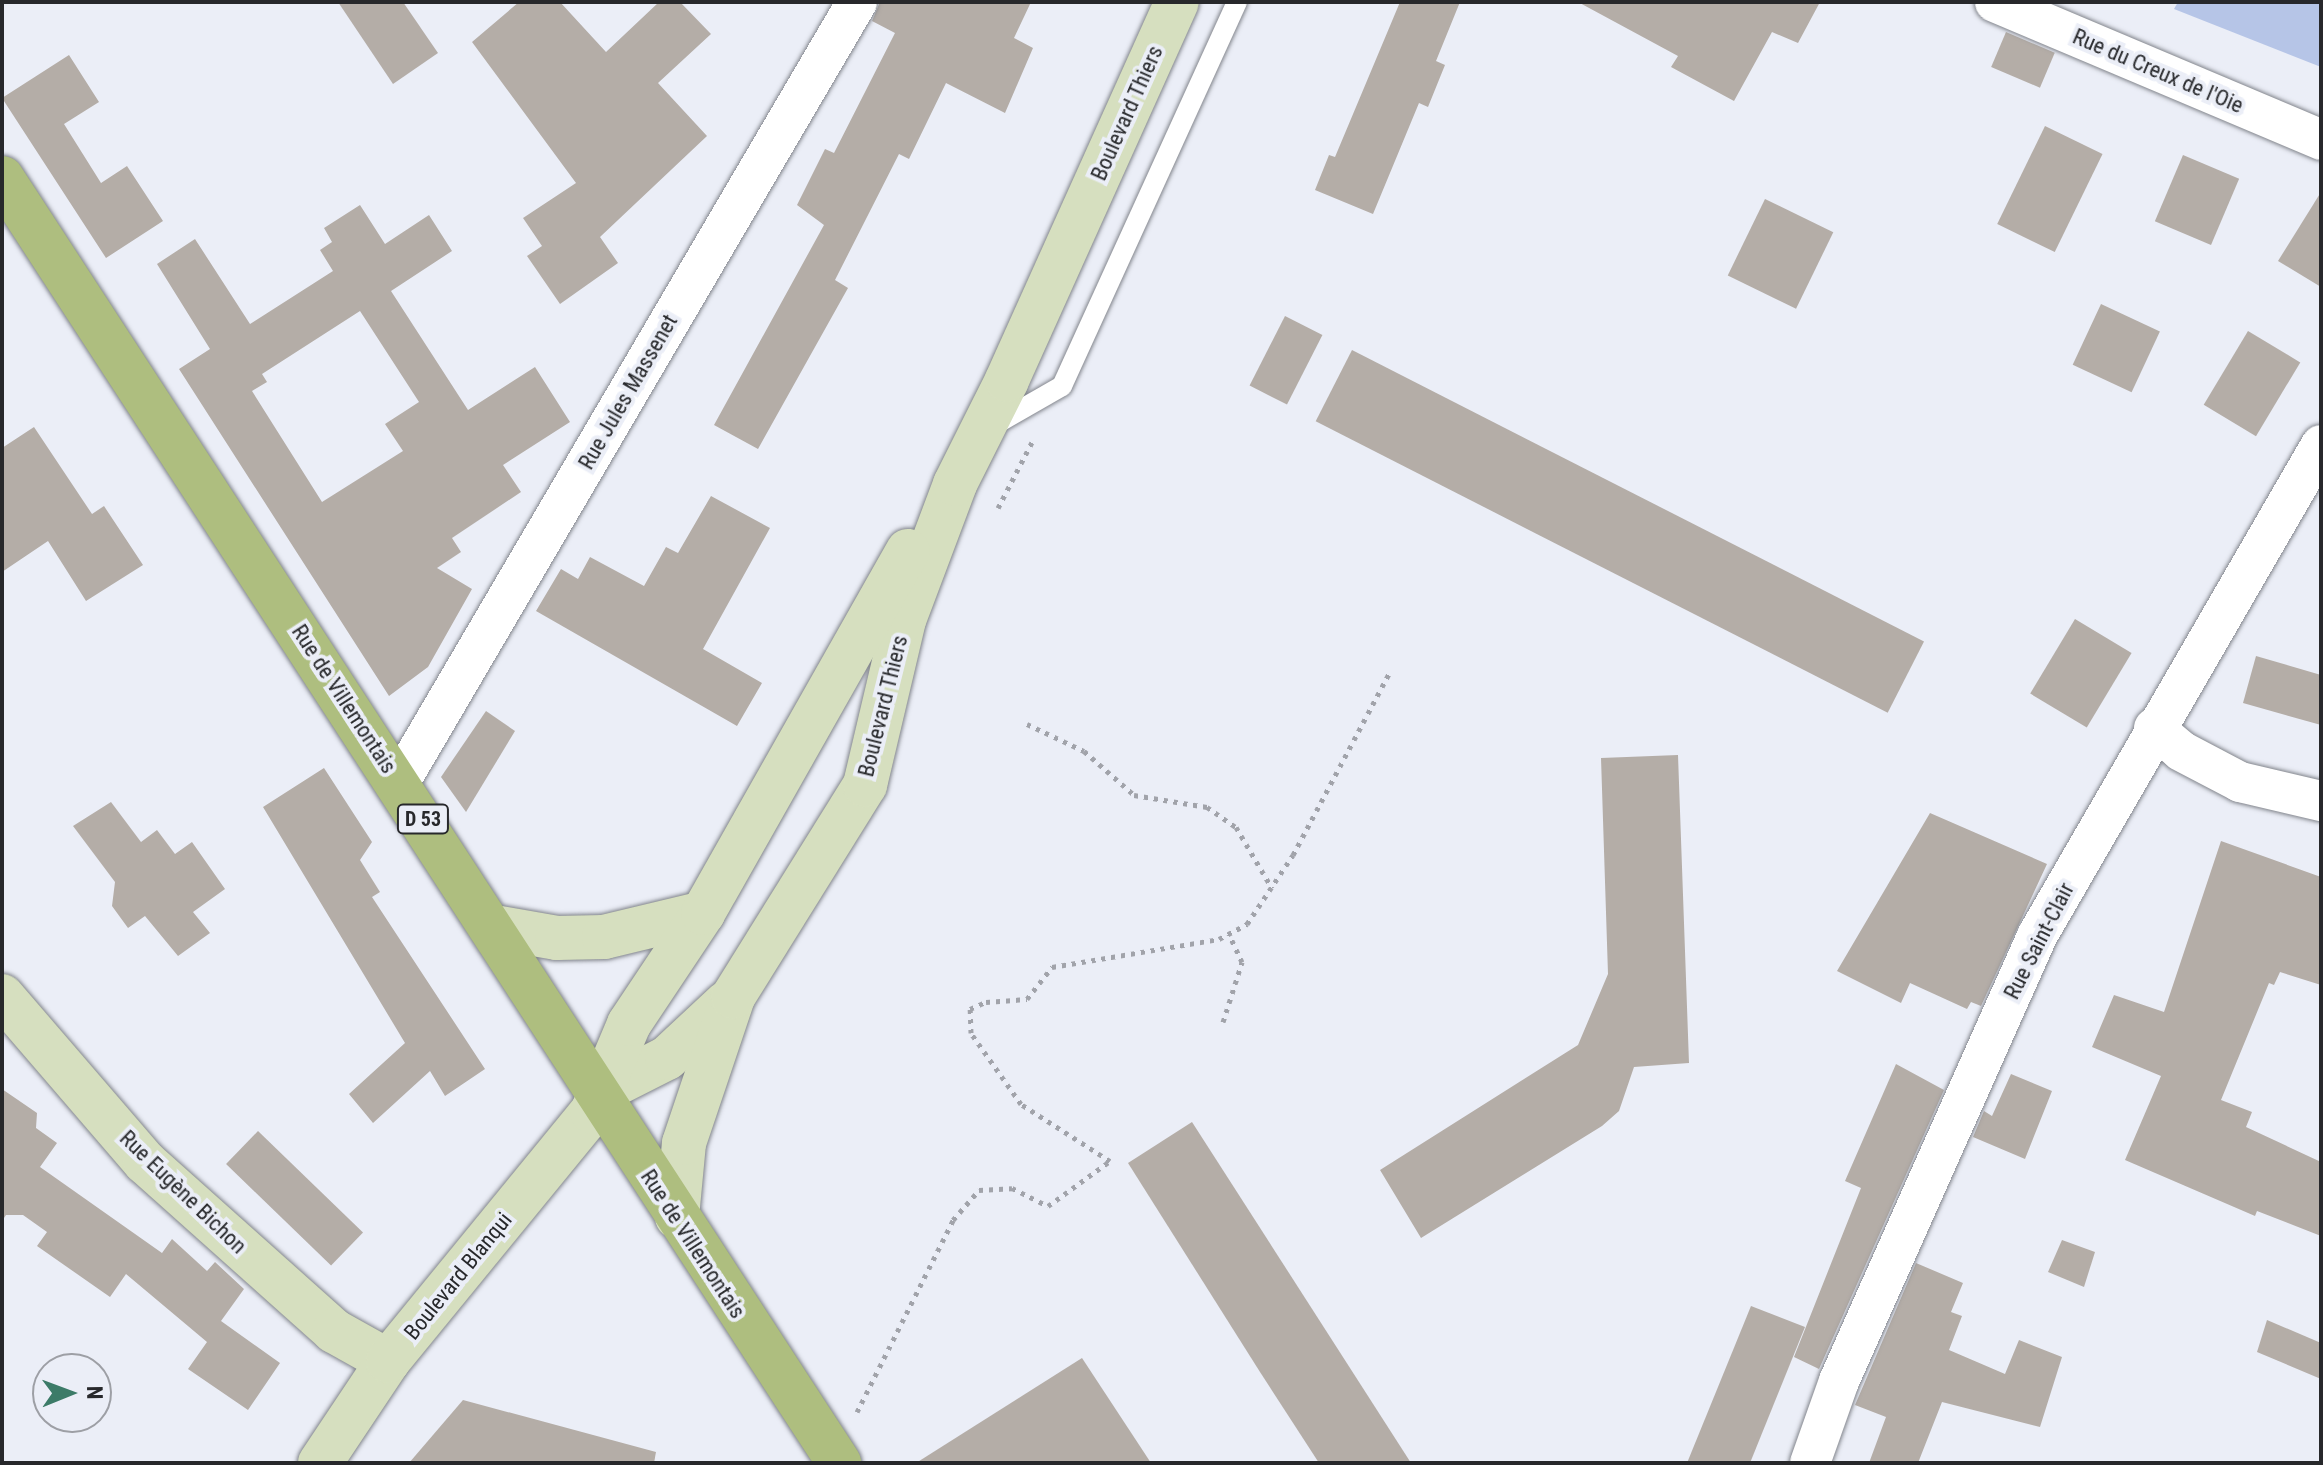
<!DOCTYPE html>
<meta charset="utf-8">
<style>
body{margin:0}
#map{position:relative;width:2323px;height:1465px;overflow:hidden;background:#ebeef7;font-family:"Roboto Condensed",sans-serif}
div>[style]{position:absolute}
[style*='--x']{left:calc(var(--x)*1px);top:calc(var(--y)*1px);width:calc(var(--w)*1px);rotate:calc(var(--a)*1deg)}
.green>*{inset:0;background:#b6c5e7}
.building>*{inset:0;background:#b4ada7;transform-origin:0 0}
.path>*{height:5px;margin-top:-2.5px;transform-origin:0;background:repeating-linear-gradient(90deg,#a1a3aa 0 4px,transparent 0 10px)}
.roads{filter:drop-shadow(0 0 2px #82858c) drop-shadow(0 0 2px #82858c)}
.lane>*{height:20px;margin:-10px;padding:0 10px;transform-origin:10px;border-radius:10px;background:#fff}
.street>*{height:40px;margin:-20px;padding:0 20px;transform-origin:20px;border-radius:20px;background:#fff}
.secondary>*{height:44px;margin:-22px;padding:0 22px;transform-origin:22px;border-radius:22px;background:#d6dfbf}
.primary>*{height:44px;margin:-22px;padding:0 22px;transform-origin:22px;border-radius:22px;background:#aebe7f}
span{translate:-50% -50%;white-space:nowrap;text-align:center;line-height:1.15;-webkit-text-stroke:8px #ebeef7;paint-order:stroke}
.shield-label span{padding:2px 6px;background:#ebeef7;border:2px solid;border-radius:6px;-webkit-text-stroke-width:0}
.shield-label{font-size:20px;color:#27282b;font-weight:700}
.street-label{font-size:22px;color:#27282b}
.frame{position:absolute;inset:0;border:4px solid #27282b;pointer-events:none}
.north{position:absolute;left:32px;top:1353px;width:80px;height:80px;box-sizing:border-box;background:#ebeef7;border:2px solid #9d9fa5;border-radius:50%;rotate:89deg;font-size:22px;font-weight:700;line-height:32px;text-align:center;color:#27282b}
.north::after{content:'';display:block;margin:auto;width:28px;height:36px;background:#3c7b68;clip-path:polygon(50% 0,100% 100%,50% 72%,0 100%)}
</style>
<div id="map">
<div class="green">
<i style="clip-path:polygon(2178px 2px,2321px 2px,2321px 67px,2174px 9px)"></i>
</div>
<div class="building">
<i style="clip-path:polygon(338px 2px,403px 2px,438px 53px,393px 84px)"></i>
<i style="clip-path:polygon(519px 2px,560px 2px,606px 52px,659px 2px,680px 2px,711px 34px,658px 83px,707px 136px,600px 237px,618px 263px,560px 304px,527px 256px,542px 246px,523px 218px,576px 183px,472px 42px)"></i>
<i style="clip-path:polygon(880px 2px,1031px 2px,1014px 38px,1033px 48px,1005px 113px,946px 83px,909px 159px,899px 154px,835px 280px,848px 288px,758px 449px,714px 425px,824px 225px,797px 205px,825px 149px,834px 153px,895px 33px,872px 21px)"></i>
<i style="clip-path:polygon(1400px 2px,1460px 2px,1436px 61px,1445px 65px,1428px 107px,1419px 103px,1373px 214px,1315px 190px,1329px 155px,1335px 157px)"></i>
<i style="clip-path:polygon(1578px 2px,1820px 2px,1798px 43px,1772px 32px,1734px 101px,1671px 67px,1678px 56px)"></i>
<i style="left:2006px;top:32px;width:53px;height:38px;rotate:23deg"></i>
<i style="clip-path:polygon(69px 55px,99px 102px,64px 124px,101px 183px,127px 166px,163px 221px,106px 258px,2px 98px)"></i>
<i style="left:2045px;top:126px;width:64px;height:109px;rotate:26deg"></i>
<i style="left:2183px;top:155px;width:61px;height:72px;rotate:23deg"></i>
<i style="clip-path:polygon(2321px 192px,2321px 287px,2278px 261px)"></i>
<i style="left:1765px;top:199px;width:76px;height:85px;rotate:26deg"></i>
<i style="clip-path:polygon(evenodd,360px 205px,385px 244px,429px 215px,452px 251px,391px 291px,468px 410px,535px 367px,570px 422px,503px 465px,521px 492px,452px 538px,461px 552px,437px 568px,472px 589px,428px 667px,389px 696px,179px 369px,210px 349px,157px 264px,195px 239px,250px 324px,333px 271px,320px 250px,332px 242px,324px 228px,360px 205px,360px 311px,419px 402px,385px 424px,403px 451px,322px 502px,252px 391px,267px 382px,262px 374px,360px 311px)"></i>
<i style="left:2101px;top:304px;width:65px;height:67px;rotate:25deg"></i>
<i style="left:1285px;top:316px;width:42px;height:78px;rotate:27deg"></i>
<i style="left:2248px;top:331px;width:61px;height:86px;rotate:31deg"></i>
<i style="left:1352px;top:350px;width:642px;height:80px;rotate:27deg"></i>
<i style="clip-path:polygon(34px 427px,92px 514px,104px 506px,143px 565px,86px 601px,48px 541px,2px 572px,2px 448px)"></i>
<i style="clip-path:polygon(711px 496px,770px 528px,703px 649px,762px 683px,737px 726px,536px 611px,561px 569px,578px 579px,590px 557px,644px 586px,666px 547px,678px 553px)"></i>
<i style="left:2075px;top:619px;width:66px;height:87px;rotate:31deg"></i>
<i style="clip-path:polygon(2256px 656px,2321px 675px,2321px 725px,2243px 703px)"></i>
<i style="clip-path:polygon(486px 711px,515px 731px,466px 812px,441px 777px)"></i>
<i style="clip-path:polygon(1678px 755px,1689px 1063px,1634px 1067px,1619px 1111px,1602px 1126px,1421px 1238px,1380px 1170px,1578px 1045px,1608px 974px,1601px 758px)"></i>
<i style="clip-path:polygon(324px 768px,372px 842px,360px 860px,380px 892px,372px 897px,485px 1069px,445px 1096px,430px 1071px,373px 1123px,349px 1094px,405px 1043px,263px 807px)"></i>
<i style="clip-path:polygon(111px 802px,141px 842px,157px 830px,175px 854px,192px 842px,225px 889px,193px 912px,210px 933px,178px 956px,145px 916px,128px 928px,112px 906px,115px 882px,73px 826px)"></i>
<i style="clip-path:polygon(1930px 813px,2047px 864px,1981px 1006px,1971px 1002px,1967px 1009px,1910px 983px,1901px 1003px,1837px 971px)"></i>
<i style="clip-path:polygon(2221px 841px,2321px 877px,2321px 985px,2280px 972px,2274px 985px,2269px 983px,2221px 1100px,2252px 1112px,2246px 1127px,2321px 1162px,2321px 1236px,2257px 1211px,2255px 1216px,2125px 1160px,2161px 1076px,2092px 1047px,2114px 995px,2164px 1012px)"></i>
<i style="clip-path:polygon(1896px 1064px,1944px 1090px,1819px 1369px,1794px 1357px,1861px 1188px,1845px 1181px)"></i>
<i style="clip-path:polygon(2011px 1074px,2052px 1091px,2025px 1159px,1973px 1137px,1984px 1111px,1992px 1116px)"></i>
<i style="clip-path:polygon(2px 1089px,37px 1113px,36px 1128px,57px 1143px,40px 1167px,162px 1253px,172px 1239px,207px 1271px,215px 1262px,244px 1289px,221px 1321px,280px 1363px,248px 1410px,188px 1369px,207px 1342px,126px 1274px,110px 1297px,37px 1246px,47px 1232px,23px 1215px,6px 1215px,2px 1221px)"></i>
<i style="clip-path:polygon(1192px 1122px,1411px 1463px,1319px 1463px,1260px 1372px,1128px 1163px)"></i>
<i style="left:258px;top:1131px;width:146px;height:46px;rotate:44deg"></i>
<i style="clip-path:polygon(2062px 1240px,2095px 1252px,2084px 1287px,2048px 1272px)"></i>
<i style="clip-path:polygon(1916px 1263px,1963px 1283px,1951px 1312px,1962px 1316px,1949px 1350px,2005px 1374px,2019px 1340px,2062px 1357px,2040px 1427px,1942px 1402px,1918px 1463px,1869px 1463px,1886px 1417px,1855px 1405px)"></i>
<i style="clip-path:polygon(1751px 1306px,1805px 1327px,1750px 1463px,1687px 1463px)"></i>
<i style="clip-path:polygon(2267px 1320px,2321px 1343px,2321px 1379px,2257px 1352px)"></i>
<i style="clip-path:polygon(1082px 1358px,1151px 1463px,916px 1463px)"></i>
<i style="clip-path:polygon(463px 1400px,656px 1452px,654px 1463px,409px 1463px)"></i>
</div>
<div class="path">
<i style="--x:998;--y:508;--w:74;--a:-62.7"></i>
<i style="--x:1027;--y:724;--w:63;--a:25.3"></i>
<i style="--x:1084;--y:751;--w:67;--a:41.3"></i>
<i style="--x:1134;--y:795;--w:74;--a:9.3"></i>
<i style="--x:1207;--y:807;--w:35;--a:35"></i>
<i style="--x:1236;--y:827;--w:71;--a:59.5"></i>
<i style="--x:1223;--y:1022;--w:63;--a:-72.4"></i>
<i style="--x:1242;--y:962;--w:31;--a:-115"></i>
<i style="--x:857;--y:1412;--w:215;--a:-63.4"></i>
<i style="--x:953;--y:1220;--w:40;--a:-49"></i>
<i style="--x:979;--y:1190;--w:33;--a:-3"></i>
<i style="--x:1012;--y:1188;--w:40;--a:26.6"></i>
<i style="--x:1048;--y:1206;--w:77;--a:-36"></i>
<i style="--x:1110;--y:1161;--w:106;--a:-147.4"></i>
<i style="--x:1021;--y:1104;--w:87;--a:-125.2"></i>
<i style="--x:971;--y:1033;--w:24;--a:-92"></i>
<i style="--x:970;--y:1009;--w:17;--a:-24"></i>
<i style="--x:986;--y:1002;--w:41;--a:-4.2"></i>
<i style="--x:1027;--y:999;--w:41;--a:-52"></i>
<i style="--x:1052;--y:967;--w:169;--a:-9.5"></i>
<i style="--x:1219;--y:939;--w:32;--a:-28"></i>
<i style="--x:1247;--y:924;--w:83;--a:-56.3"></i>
<i style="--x:1293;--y:855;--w:209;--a:-62.1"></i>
</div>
<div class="roads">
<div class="lane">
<i style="--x:994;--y:425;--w:78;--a:-29.8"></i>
<i style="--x:1062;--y:386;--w:422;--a:-65.5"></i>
</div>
<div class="street">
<i style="--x:1995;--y:2;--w:354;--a:22.9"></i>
<i style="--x:2154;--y:728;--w:35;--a:40"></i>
<i style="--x:2181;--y:751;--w:67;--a:27.7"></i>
<i style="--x:2240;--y:782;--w:83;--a:13.2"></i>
<i style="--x:399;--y:783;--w:905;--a:-59.61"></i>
<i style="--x:1810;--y:1463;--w:87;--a:-70.5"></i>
<i style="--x:1839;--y:1381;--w:487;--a:-66"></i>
<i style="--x:2037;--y:936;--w:567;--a:-59.95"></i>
</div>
<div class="secondary">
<i style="--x:494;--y:927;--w:64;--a:9.9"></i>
<i style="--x:557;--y:938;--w:47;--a:-1.2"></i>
<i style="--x:604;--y:937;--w:102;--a:-13.6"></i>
<i style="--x:2;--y:996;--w:219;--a:49.3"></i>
<i style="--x:145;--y:1162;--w:254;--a:41.8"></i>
<i style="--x:334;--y:1331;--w:62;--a:29.1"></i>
<i style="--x:598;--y:1093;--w:77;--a:-26.9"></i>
<i style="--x:667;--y:1058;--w:81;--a:-43"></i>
<i style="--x:677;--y:1217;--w:74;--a:-84.6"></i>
<i style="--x:684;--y:1143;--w:154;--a:-71.4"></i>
<i style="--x:733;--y:997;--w:250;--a:-58.1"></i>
<i style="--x:865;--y:785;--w:170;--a:-76.7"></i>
<i style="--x:904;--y:620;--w:145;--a:-69.4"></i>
<i style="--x:955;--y:484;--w:116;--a:-63.4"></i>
<i style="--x:1007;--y:380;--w:414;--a:-65.8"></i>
<i style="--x:320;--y:1463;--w:123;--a:-56.3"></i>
<i style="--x:388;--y:1361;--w:322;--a:-50.7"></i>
<i style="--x:592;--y:1112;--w:95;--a:-67.2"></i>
<i style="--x:629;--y:1024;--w:133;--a:-56.3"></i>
<i style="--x:703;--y:913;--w:416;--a:-60.5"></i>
</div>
<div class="primary">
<i style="--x:2;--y:178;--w:1534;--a:56.92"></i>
</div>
</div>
<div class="shield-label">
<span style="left:423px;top:819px">D 53</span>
</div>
<div class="street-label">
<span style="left:2158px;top:71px;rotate:23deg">Rue du Creux de l'Oie</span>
<span style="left:1127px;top:113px;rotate:-66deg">Boulevard Thiers</span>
<span style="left:628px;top:392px;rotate:-60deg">Rue Jules Massenet</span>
<span style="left:344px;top:699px;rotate:57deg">Rue de Villemontais</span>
<span style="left:883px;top:706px;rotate:-76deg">Boulevard Thiers</span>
<span style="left:2039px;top:941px;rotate:-63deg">Rue Saint-Clair</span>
<span style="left:183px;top:1192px;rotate:44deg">Rue Eugène Bichon</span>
<span style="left:693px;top:1244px;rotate:57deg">Rue de Villemontais</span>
<span style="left:458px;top:1276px;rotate:-51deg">Boulevard Blanqui</span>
</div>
<div class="frame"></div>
<div class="north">N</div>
</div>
